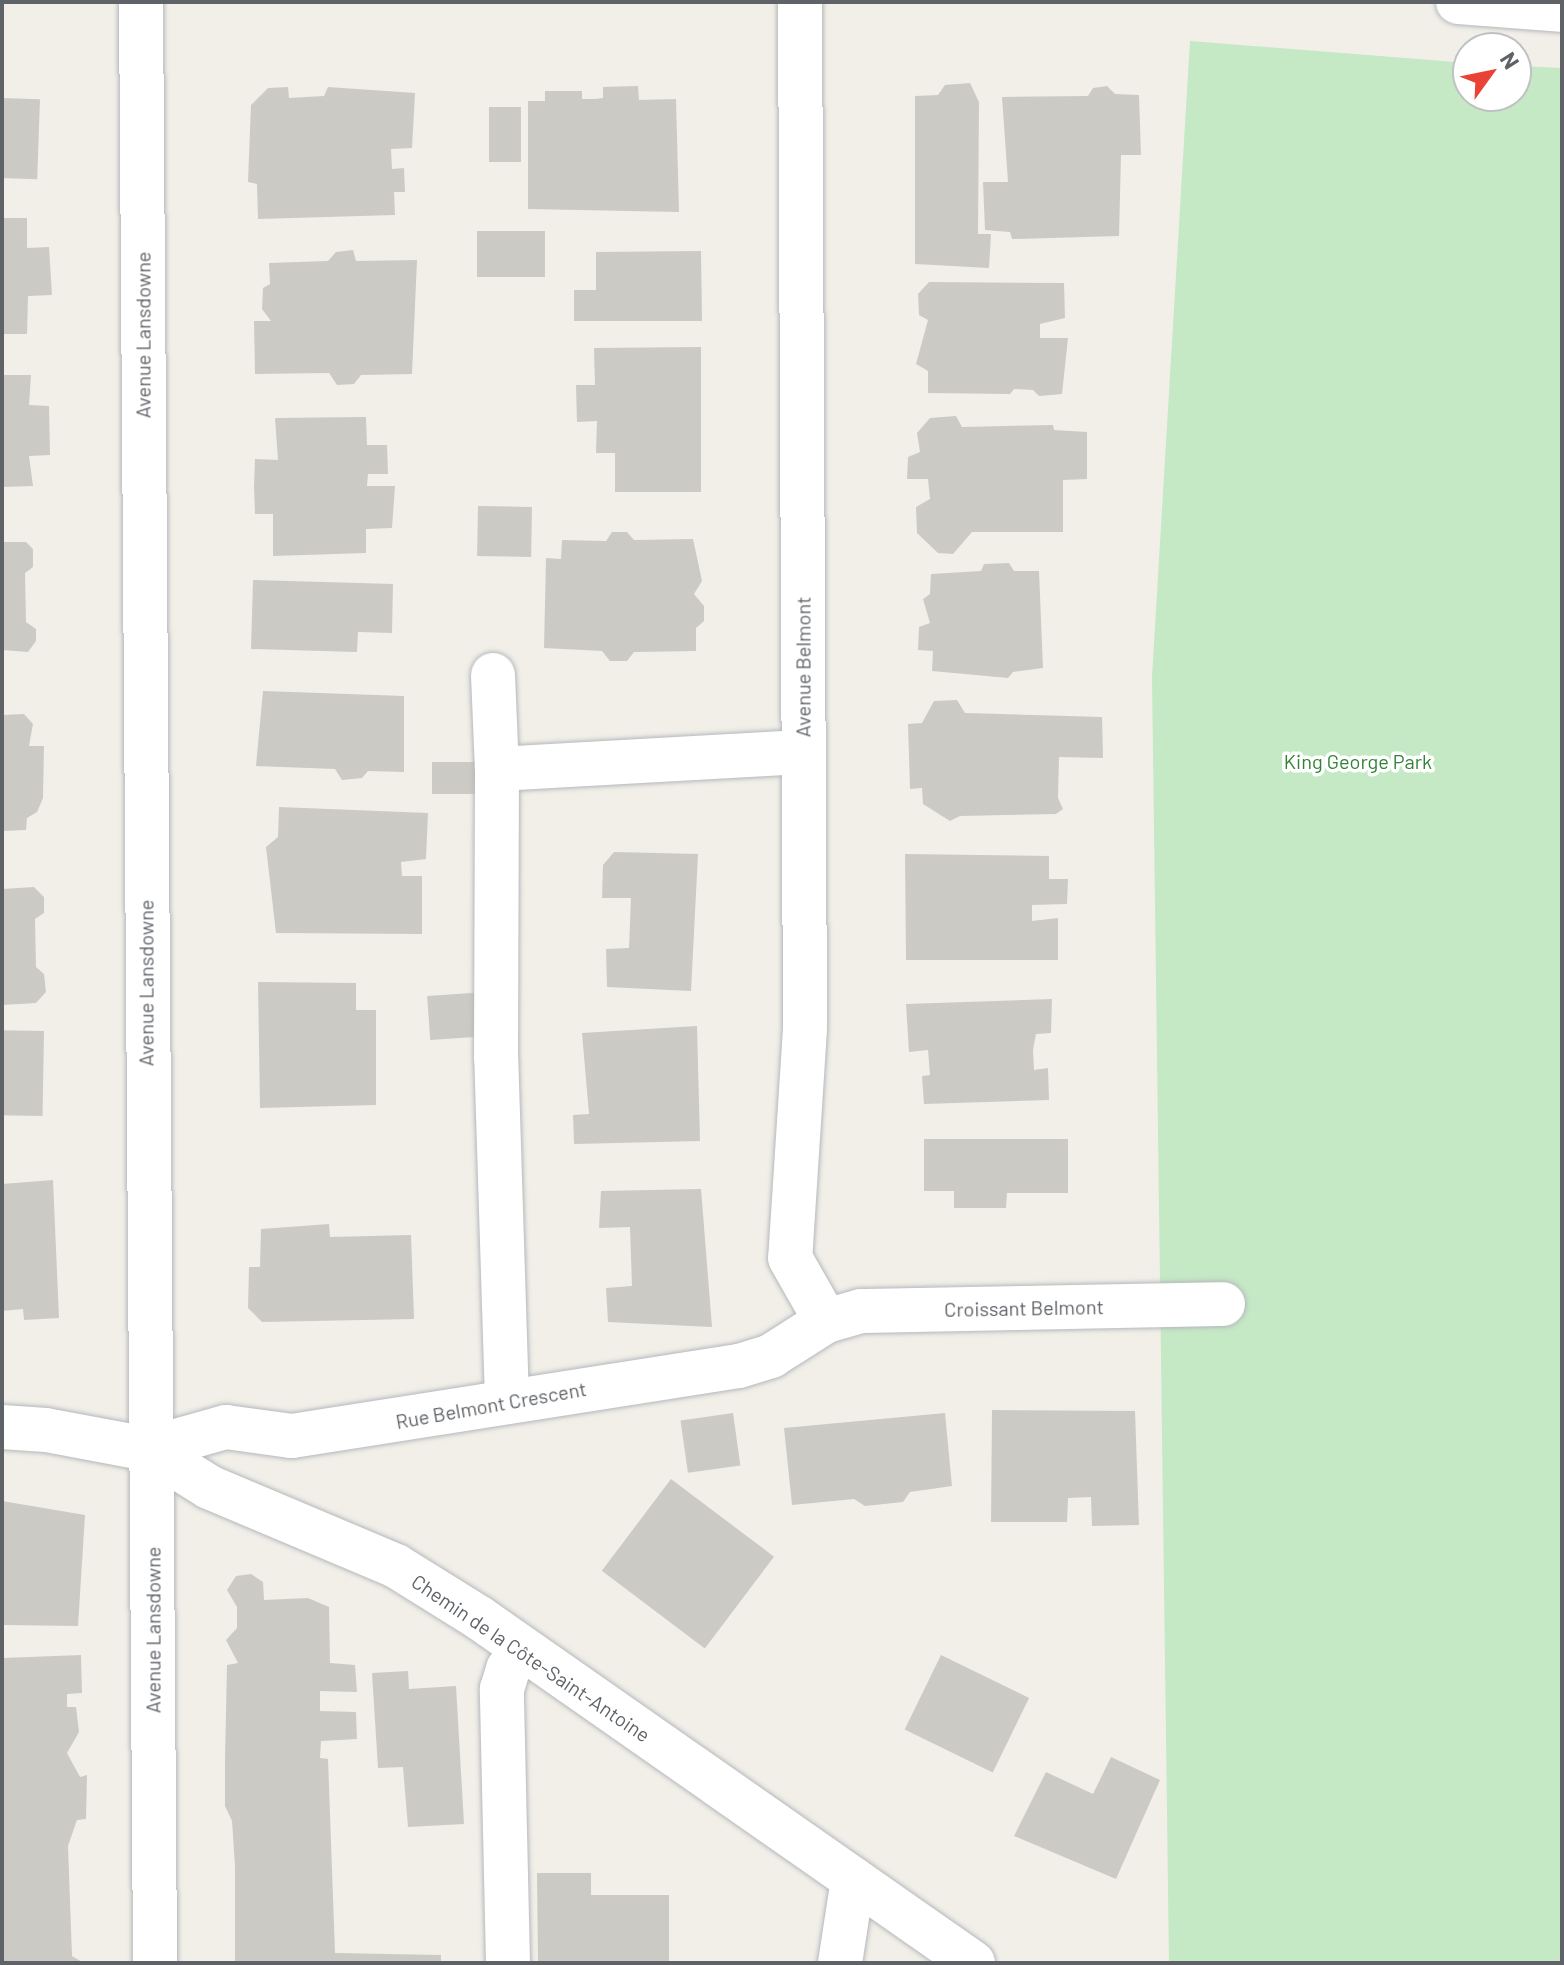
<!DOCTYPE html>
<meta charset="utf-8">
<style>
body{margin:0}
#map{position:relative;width:1564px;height:1965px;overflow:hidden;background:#f1efe8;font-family:Barlow,sans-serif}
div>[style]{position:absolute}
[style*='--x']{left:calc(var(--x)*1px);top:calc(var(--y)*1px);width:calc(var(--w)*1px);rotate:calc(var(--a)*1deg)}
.green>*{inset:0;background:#c5e8c5}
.building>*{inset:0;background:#cccac5;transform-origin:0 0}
.roads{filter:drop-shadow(0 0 2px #b5b8bc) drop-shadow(0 0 2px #b5b8bc)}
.minor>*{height:44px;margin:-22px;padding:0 22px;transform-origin:22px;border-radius:22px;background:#fff}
span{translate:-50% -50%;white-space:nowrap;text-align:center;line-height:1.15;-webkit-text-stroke:7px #fff;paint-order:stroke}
.street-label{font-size:20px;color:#5f6368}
.park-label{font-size:20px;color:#348238}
.frame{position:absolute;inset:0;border:4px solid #5f6368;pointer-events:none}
.north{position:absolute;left:1452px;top:32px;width:80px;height:80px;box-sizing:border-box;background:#fff;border:2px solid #bfc1c3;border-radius:50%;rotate:57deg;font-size:22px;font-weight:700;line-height:32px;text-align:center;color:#5f6368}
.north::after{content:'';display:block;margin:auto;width:28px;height:36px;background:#ea4335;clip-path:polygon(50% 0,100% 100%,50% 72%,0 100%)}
</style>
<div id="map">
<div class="green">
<i style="clip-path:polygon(1190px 41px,1468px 63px,1468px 96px,1516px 96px,1516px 66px,1562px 68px,1562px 1963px,1169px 1963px,1152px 677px)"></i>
</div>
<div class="building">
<i style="clip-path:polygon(970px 83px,979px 102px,978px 234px,991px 234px,989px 268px,915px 264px,915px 96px,938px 95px,945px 85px)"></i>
<i style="clip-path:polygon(638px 86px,639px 100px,676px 99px,679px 212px,528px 209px,528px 101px,545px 101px,545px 91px,582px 91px,582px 99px,595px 99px,603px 98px,603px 87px)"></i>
<i style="clip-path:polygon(1107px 86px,1115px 94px,1139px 95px,1141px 155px,1121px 155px,1119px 236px,1012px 239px,1010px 232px,985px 230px,983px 182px,1008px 182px,1002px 97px,1088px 96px,1093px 88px)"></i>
<i style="clip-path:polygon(288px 87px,289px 98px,324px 96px,328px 87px,415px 93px,412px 148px,391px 149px,392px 169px,404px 168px,405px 192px,394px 192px,395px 215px,258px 219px,257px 184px,248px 182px,251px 105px,268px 88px)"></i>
<i style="left:2px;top:98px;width:38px;height:80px;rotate:2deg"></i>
<i style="left:489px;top:107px;width:32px;height:55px"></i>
<i style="clip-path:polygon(2px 218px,27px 218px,27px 248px,49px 247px,52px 295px,28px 296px,27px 334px,2px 334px)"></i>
<i style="left:545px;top:231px;width:46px;height:68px;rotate:90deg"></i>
<i style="clip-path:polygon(353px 250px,356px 261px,417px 260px,412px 374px,361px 375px,354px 384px,337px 385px,329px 373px,255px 374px,254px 321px,271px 321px,262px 309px,263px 288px,270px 284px,269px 263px,328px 261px,336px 252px)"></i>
<i style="clip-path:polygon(701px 251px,702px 321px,574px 321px,574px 290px,596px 290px,596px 252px)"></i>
<i style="clip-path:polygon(929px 282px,1064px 283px,1065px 318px,1040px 324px,1040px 338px,1068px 338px,1062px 394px,1039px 396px,1033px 390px,1014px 389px,1010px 394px,928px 393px,928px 371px,916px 364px,928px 320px,919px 315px,918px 294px)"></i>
<i style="clip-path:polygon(701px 347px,701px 492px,615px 492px,615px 453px,596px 453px,597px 421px,577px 422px,576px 385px,595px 385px,594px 348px)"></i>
<i style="clip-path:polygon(2px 375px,31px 375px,29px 405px,49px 406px,50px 455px,29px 456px,33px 486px,2px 487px)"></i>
<i style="clip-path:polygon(956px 416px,962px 427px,1053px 425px,1054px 430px,1087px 432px,1087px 479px,1063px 480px,1063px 532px,972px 532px,953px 554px,938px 553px,917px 533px,916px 507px,930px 499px,928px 479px,907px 479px,908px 457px,920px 452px,917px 433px,930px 418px)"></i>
<i style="clip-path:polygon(366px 417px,367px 445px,387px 445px,388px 474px,368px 474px,367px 486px,395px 486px,392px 528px,366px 529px,366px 553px,273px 556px,273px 514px,255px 514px,254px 486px,255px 459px,278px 460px,275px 418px)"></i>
<i style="left:478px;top:506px;width:54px;height:50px;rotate:1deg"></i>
<i style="clip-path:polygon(612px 532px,627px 532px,634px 540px,693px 539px,702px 581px,694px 594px,704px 606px,704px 621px,696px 628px,696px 651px,634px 652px,627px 661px,610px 661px,602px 651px,544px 648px,546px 558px,561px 559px,562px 540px,606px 541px)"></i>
<i style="clip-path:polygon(2px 542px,26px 542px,33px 549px,33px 567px,25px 573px,26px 622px,36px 629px,36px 641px,28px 652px,2px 650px)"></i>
<i style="clip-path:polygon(1009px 563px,1014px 571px,1039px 571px,1043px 668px,1013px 672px,1008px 678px,932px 671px,933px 651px,918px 650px,919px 627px,930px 623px,923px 599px,930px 594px,931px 574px,981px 571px,984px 564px)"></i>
<i style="clip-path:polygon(253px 580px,393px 584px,392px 633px,358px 632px,357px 652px,251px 649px)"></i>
<i style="clip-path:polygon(263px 691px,404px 696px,404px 772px,368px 771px,362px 778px,342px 780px,335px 769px,256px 766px)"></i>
<i style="clip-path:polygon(957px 700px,965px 713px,1102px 717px,1103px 758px,1059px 757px,1058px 798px,1063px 809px,1056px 814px,960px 816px,950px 821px,923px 804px,922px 788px,910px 789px,908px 724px,922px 723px,934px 701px)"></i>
<i style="clip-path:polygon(24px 714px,33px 724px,29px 746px,44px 746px,43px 798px,37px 812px,27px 818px,26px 830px,2px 831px,2px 715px)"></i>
<i style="left:432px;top:762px;width:50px;height:32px"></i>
<i style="clip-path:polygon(279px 807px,428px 813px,426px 859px,401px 862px,402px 876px,422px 876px,422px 934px,276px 933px,266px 847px,278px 837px)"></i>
<i style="clip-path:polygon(614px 852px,698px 854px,691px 991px,607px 987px,606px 949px,629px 948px,631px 898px,602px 898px,603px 865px)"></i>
<i style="clip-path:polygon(905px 854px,1049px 856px,1049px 879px,1068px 879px,1067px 904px,1032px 905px,1032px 921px,1058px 918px,1058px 960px,906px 960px)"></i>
<i style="clip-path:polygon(34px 887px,44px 897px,44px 913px,35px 919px,36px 967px,44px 974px,46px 992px,36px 1003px,2px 1005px,2px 889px)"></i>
<i style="clip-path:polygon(258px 982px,356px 983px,356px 1010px,376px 1010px,376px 1105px,260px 1108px)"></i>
<i style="left:486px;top:992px;width:44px;height:59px;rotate:86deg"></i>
<i style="clip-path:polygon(1052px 999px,1051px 1033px,1036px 1034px,1033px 1050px,1034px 1070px,1048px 1068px,1049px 1100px,924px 1104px,922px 1076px,930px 1075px,928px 1050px,909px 1052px,906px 1004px)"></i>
<i style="clip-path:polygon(697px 1026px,700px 1141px,574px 1144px,573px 1115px,589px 1114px,582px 1033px)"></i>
<i style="left:44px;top:1031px;width:85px;height:42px;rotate:91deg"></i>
<i style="clip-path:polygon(924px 1139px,1068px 1139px,1068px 1193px,1007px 1193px,1006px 1208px,954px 1208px,954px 1191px,924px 1191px)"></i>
<i style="clip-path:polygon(53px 1180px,59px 1318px,24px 1320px,23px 1309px,2px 1311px,2px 1184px)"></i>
<i style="clip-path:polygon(701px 1189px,712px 1327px,608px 1322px,606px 1288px,632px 1286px,630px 1227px,599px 1228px,601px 1191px)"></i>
<i style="clip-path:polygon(329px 1224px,330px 1237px,411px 1235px,414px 1319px,262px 1322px,248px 1308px,249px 1267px,260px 1267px,261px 1229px)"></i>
<i style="clip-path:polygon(992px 1410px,1135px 1411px,1139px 1525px,1092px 1526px,1091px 1497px,1068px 1498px,1067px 1522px,991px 1522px)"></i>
<i style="left:733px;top:1413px;width:53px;height:53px;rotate:82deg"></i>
<i style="clip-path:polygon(945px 1413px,952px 1486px,910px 1492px,903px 1502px,865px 1506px,854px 1499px,792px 1505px,784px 1428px)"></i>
<i style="left:671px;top:1479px;width:129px;height:115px;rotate:37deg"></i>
<i style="clip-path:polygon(2px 1501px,85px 1515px,78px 1626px,3px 1625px)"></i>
<i style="clip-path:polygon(251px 1574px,263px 1582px,264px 1600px,308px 1598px,329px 1607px,330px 1663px,355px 1665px,357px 1692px,320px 1691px,320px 1711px,356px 1712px,357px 1739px,321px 1741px,320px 1758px,328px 1759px,335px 1953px,441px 1955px,441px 1963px,235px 1963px,235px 1866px,232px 1821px,225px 1806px,225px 1760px,227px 1665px,238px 1663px,226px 1640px,237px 1628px,237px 1607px,227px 1590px,236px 1576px)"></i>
<i style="clip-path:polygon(81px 1655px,82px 1693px,67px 1694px,67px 1707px,76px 1707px,79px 1732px,67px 1753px,80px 1777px,87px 1775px,86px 1819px,77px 1820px,68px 1846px,72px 1956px,84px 1963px,2px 1963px,3px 1658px)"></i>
<i style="left:941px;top:1655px;width:98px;height:83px;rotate:26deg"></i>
<i style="clip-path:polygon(408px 1671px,409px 1689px,456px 1686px,464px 1824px,408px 1827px,403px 1767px,378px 1768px,372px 1673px)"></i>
<i style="clip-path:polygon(1111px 1757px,1160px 1780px,1116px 1879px,1014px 1836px,1046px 1772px,1093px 1794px)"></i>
<i style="clip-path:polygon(537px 1873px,591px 1873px,591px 1895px,669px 1895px,669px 1963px,538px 1963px)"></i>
</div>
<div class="roads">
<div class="minor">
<i style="--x:141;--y:2;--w:1961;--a:89.59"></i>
<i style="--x:800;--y:2;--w:1027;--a:89.72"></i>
<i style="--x:805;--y:1029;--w:229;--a:93.7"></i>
<i style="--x:790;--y:1258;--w:73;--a:60.3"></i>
<i style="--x:1458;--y:2;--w:104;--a:4.4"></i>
<i style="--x:493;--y:675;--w:94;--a:87.6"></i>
<i style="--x:507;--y:1401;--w:343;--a:-91.8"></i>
<i style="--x:496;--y:1058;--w:289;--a:-89.8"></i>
<i style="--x:497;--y:769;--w:306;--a:-3.2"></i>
<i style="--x:2;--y:1427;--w:44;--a:3.9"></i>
<i style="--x:46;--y:1430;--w:104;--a:10.6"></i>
<i style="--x:148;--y:1449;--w:72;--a:31.9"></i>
<i style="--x:209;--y:1487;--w:203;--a:22.9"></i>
<i style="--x:396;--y:1566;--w:97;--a:31.9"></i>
<i style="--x:478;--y:1617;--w:604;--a:34.95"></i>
<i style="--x:148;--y:1449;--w:81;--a:-15.8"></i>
<i style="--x:226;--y:1427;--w:67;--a:7.8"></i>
<i style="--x:292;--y:1436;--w:452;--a:-8.9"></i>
<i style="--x:739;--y:1366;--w:34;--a:-17"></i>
<i style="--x:771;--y:1356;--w:65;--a:-32.5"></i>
<i style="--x:826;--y:1321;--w:36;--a:-16"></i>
<i style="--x:861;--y:1311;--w:362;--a:-1.1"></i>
<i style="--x:508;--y:1963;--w:274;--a:-91.3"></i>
<i style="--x:502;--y:1689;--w:21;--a:-73"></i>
<i style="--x:508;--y:1669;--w:23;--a:-50"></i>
<i style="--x:840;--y:1963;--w:85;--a:-81.2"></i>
</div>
</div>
<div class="street-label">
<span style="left:143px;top:335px;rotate:-90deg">Avenue Lansdowne</span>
<span style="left:803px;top:667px;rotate:-90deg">Avenue Belmont</span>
<span style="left:146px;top:983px;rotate:-90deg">Avenue Lansdowne</span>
<span style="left:1024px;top:1308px;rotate:-1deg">Croissant Belmont</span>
<span style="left:491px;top:1405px;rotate:-10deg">Rue Belmont Crescent</span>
<span style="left:153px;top:1630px;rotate:-90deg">Avenue Lansdowne</span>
<span style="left:531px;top:1658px;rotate:34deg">Chemin de la Côte-Saint-Antoine</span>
</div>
<div class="park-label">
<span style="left:1358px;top:761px">King George Park</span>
</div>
<div class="frame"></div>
<div class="north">N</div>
</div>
